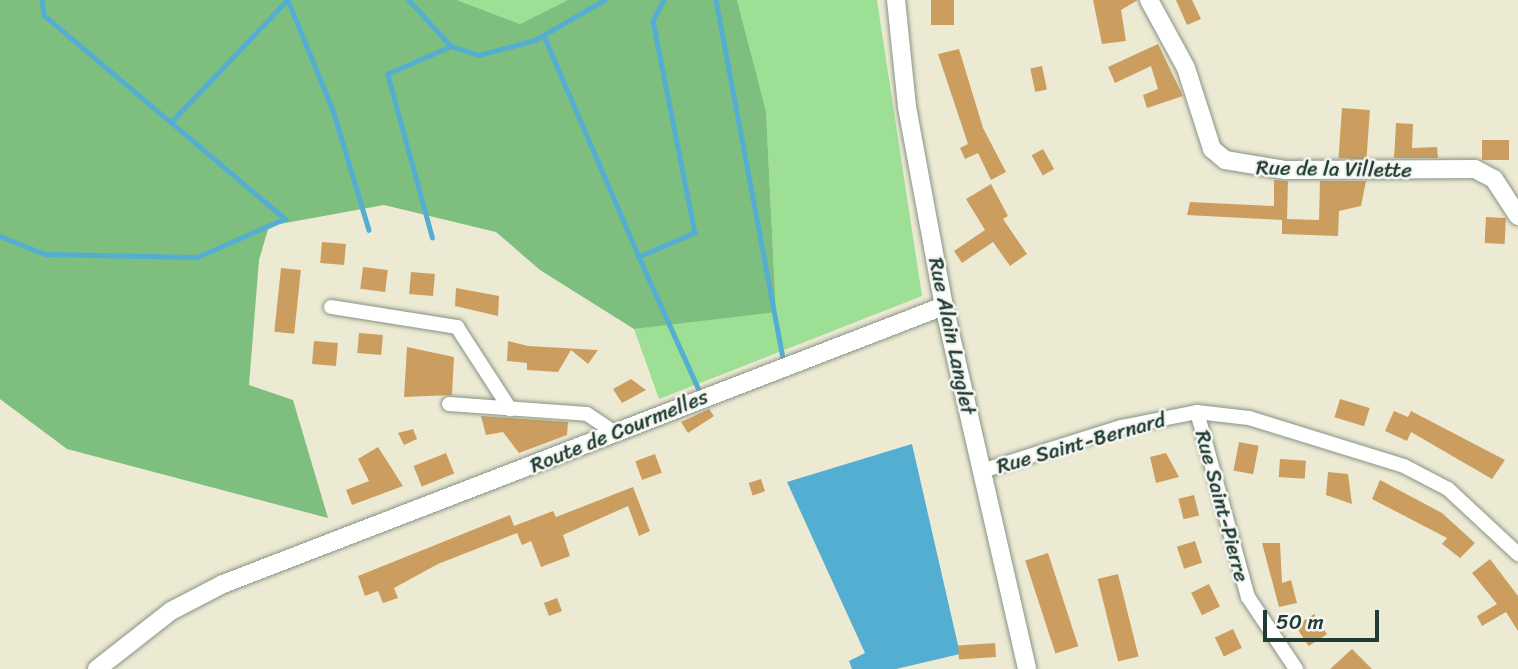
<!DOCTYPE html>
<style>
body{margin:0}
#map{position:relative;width:1518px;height:669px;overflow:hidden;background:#edead4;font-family:Sriracha,sans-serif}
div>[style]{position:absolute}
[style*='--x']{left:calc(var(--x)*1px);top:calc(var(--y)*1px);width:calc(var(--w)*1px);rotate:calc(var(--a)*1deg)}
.green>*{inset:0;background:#9ddf95}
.forest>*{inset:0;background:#7ebe7e}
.water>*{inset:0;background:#54aed1}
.stream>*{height:4.5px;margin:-2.25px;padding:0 2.25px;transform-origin:2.25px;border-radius:2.25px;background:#54aed1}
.building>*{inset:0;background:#cb9e60;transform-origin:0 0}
.roads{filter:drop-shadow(0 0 2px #869484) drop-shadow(0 0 2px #869484)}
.minor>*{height:14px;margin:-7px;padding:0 7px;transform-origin:7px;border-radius:7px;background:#fff}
.tertiary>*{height:18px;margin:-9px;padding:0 9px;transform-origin:9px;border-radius:9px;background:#fff}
span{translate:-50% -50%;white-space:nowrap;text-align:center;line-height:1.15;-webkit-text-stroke:5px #f6f6f2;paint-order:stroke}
.street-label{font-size:21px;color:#1f3d34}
.scale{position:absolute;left:1263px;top:610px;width:116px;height:32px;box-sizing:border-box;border:4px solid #1f3d34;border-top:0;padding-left:9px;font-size:21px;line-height:24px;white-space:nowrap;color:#1f3d34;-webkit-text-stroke:5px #f6f6f2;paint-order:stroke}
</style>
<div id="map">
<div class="green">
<i style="clip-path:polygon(457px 0,568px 0,520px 24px)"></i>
<i style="clip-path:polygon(737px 0,877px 0,922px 296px,659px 399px,634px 329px,776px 311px,766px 111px)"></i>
</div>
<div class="forest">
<i style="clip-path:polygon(0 0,457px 0,520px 24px,568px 0,737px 0,766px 111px,776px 312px,634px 329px,540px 270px,496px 232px,384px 205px,269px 226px,259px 260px,249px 385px,293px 400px,328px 518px,67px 449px,0 399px)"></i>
</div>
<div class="water">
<i style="clip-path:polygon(912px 444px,960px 654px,896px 669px,852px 669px,849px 661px,865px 653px,787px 482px)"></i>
</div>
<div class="stream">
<i style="--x:42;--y:0;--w:15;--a:82"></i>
<i style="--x:44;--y:15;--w:316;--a:40.2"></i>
<i style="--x:288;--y:0;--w:119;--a:67.8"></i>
<i style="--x:333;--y:110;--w:125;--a:73.3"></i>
<i style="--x:409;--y:0;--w:62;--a:47.6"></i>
<i style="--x:451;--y:46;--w:29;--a:18"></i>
<i style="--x:479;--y:55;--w:58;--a:-15"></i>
<i style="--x:535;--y:40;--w:80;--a:-30.1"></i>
<i style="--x:664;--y:0;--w:24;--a:118"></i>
<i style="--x:653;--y:21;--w:216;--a:78.8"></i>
<i style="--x:695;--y:233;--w:61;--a:156.8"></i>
<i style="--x:639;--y:257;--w:150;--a:65.7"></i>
<i style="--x:716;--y:0;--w:370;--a:79.4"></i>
<i style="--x:544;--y:36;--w:241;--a:66.7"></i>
<i style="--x:171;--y:122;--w:168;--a:-46.4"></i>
<i style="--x:0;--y:236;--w:48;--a:21.8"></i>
<i style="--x:45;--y:254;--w:152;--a:1.1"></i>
<i style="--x:197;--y:257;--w:95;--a:-23.6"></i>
<i style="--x:432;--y:238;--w:170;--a:-105.3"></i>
<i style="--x:387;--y:74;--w:70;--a:-23.6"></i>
</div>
<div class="building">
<i style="left:931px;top:0;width:23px;height:25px"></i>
<i style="clip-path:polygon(1093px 0,1138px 0,1121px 10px,1126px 41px,1102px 44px)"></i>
<i style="clip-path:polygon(1176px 0,1192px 0,1201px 19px,1187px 25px)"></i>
<i style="clip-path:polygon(1158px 44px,1183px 96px,1147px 108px,1143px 95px,1158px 89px,1151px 66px,1115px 83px,1108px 67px)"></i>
<i style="clip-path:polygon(959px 49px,983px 128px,1006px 172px,991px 180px,978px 153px,965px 159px,960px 148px,968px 144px,938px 54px)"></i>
<i style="left:1042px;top:66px;width:24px;height:12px;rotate:78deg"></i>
<i style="left:1342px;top:108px;width:28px;height:50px;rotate:4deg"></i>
<i style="clip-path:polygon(1396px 123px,1413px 124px,1412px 148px,1437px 147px,1438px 158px,1394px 158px)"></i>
<i style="left:1509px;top:140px;width:20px;height:27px;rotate:90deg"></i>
<i style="left:1043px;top:149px;width:23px;height:13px;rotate:61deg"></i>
<i style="clip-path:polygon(1274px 180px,1288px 181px,1287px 219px,1319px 220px,1320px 181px,1366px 181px,1361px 206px,1339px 211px,1338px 236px,1282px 234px,1282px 220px,1187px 215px,1190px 202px,1274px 206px)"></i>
<i style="clip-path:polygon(991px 184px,1008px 216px,1003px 219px,1027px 254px,1010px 266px,993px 242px,962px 263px,954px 251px,985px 230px,966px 199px)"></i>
<i style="left:1486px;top:217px;width:20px;height:26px;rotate:3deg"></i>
<i style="left:322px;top:242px;width:24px;height:21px;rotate:5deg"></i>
<i style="left:363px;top:267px;width:25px;height:22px;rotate:7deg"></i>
<i style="left:281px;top:268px;width:20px;height:64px;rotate:6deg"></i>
<i style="left:411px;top:272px;width:24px;height:22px;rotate:5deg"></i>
<i style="clip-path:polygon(456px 288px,499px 296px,498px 316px,455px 306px)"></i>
<i style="left:359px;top:333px;width:24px;height:20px;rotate:5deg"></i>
<i style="left:314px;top:341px;width:24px;height:23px;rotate:5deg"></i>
<i style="clip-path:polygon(508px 341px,528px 346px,598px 350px,588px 364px,571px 350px,558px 372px,527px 370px,527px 363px,507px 361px)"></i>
<i style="clip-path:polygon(407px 347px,454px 357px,452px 395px,404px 397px)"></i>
<i style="clip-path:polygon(631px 379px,646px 390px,622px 403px,613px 389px)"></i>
<i style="left:1340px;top:399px;width:31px;height:19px;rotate:17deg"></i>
<i style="clip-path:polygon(709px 409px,714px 416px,688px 433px,681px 422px)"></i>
<i style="clip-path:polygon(1394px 411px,1408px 417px,1411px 411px,1505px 460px,1492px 479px,1411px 432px,1407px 441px,1385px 431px)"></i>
<i style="clip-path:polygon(481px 416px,568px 422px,567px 435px,519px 453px,503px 432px,486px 435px)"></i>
<i style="clip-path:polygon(413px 429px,417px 439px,404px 445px,398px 433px)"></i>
<i style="left:1239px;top:442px;width:20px;height:29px;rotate:11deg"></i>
<i style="clip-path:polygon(378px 447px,403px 486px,352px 505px,346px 490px,369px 481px,358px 459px)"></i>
<i style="left:446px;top:453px;width:22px;height:35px;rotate:68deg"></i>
<i style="clip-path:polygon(1166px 453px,1179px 477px,1156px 483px,1150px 457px)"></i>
<i style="left:655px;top:454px;width:20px;height:21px;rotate:70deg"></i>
<i style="left:1280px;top:459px;width:26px;height:18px;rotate:4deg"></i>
<i style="clip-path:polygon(1328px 472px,1348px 474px,1352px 504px,1326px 495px)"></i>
<i style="left:761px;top:479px;width:13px;height:13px;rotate:72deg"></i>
<i style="clip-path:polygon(1380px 480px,1442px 513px,1475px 543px,1460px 558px,1442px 544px,1447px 538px,1372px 499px)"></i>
<i style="clip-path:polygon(633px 487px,650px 531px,639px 536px,628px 506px,563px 535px,570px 556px,541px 567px,531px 541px,522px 545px,517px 533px,438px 564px,394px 588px,398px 598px,383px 603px,378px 591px,365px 596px,358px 576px,510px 515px,514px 526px,553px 511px,556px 517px)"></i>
<i style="left:1194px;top:495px;width:21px;height:16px;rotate:76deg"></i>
<i style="left:1195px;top:541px;width:23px;height:19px;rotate:72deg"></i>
<i style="clip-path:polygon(1262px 543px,1280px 543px,1282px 583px,1291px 580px,1297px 603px,1279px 607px)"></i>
<i style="left:1048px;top:553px;width:98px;height:24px;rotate:72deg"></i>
<i style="clip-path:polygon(1490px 559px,1518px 596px,1518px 631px,1506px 612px,1482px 626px,1477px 616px,1497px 604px,1472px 573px)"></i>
<i style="left:1118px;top:574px;width:85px;height:21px;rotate:76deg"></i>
<i style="left:1209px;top:584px;width:25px;height:20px;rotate:64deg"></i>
<i style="left:557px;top:598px;width:14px;height:14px;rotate:69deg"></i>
<i style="left:1314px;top:614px;width:24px;height:22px;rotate:57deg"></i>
<i style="left:1233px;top:629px;width:21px;height:20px;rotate:65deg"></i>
<i style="left:995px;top:643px;width:14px;height:37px;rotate:86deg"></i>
<i style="clip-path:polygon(1352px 649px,1372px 669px,1330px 669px)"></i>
</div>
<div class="roads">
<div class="minor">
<i style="--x:331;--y:307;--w:128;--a:9"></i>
<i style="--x:457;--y:327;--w:98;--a:57.1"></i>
<i style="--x:449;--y:404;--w:138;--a:4.1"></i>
<i style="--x:587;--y:414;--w:34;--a:34"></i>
<i style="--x:1197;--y:412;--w:192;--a:74.6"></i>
<i style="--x:1248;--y:597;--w:87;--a:56.3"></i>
<i style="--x:982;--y:471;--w:146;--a:-17.6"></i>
<i style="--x:1121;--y:427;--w:77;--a:-11.2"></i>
<i style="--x:1197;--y:412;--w:52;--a:6.6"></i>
<i style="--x:1249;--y:418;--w:162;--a:17.2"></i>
<i style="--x:1404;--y:466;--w:50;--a:27.6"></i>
<i style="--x:1448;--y:489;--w:96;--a:42.9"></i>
</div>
<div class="tertiary">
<i style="--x:896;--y:0;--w:108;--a:84.1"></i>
<i style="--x:907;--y:107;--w:202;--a:79.5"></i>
<i style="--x:944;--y:306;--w:372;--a:77.1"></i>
<i style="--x:1149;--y:0;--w:77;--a:61.4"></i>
<i style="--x:1186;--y:68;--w:85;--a:72.2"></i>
<i style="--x:1212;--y:149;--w:17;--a:40"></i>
<i style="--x:1225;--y:160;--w:62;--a:9.3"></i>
<i style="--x:1286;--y:170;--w:189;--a:-0.3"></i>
<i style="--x:1475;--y:169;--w:21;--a:28"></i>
<i style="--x:1494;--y:179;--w:44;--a:57"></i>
<i style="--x:97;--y:669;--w:94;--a:-38.1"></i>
<i style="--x:171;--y:611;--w:59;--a:-27.4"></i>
<i style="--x:223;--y:584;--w:773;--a:-21.09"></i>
</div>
</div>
<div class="street-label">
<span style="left:1334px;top:169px;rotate:1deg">Rue de la Villette</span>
<span style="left:952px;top:336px;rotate:78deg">Rue Alain Langlet</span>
<span style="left:619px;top:431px;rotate:-22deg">Route de Courmelles</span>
<span style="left:1081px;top:443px;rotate:-16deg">Rue Saint-Bernard</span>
<span style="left:1222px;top:506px;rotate:75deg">Rue Saint-Pierre</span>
</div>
<div class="scale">50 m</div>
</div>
